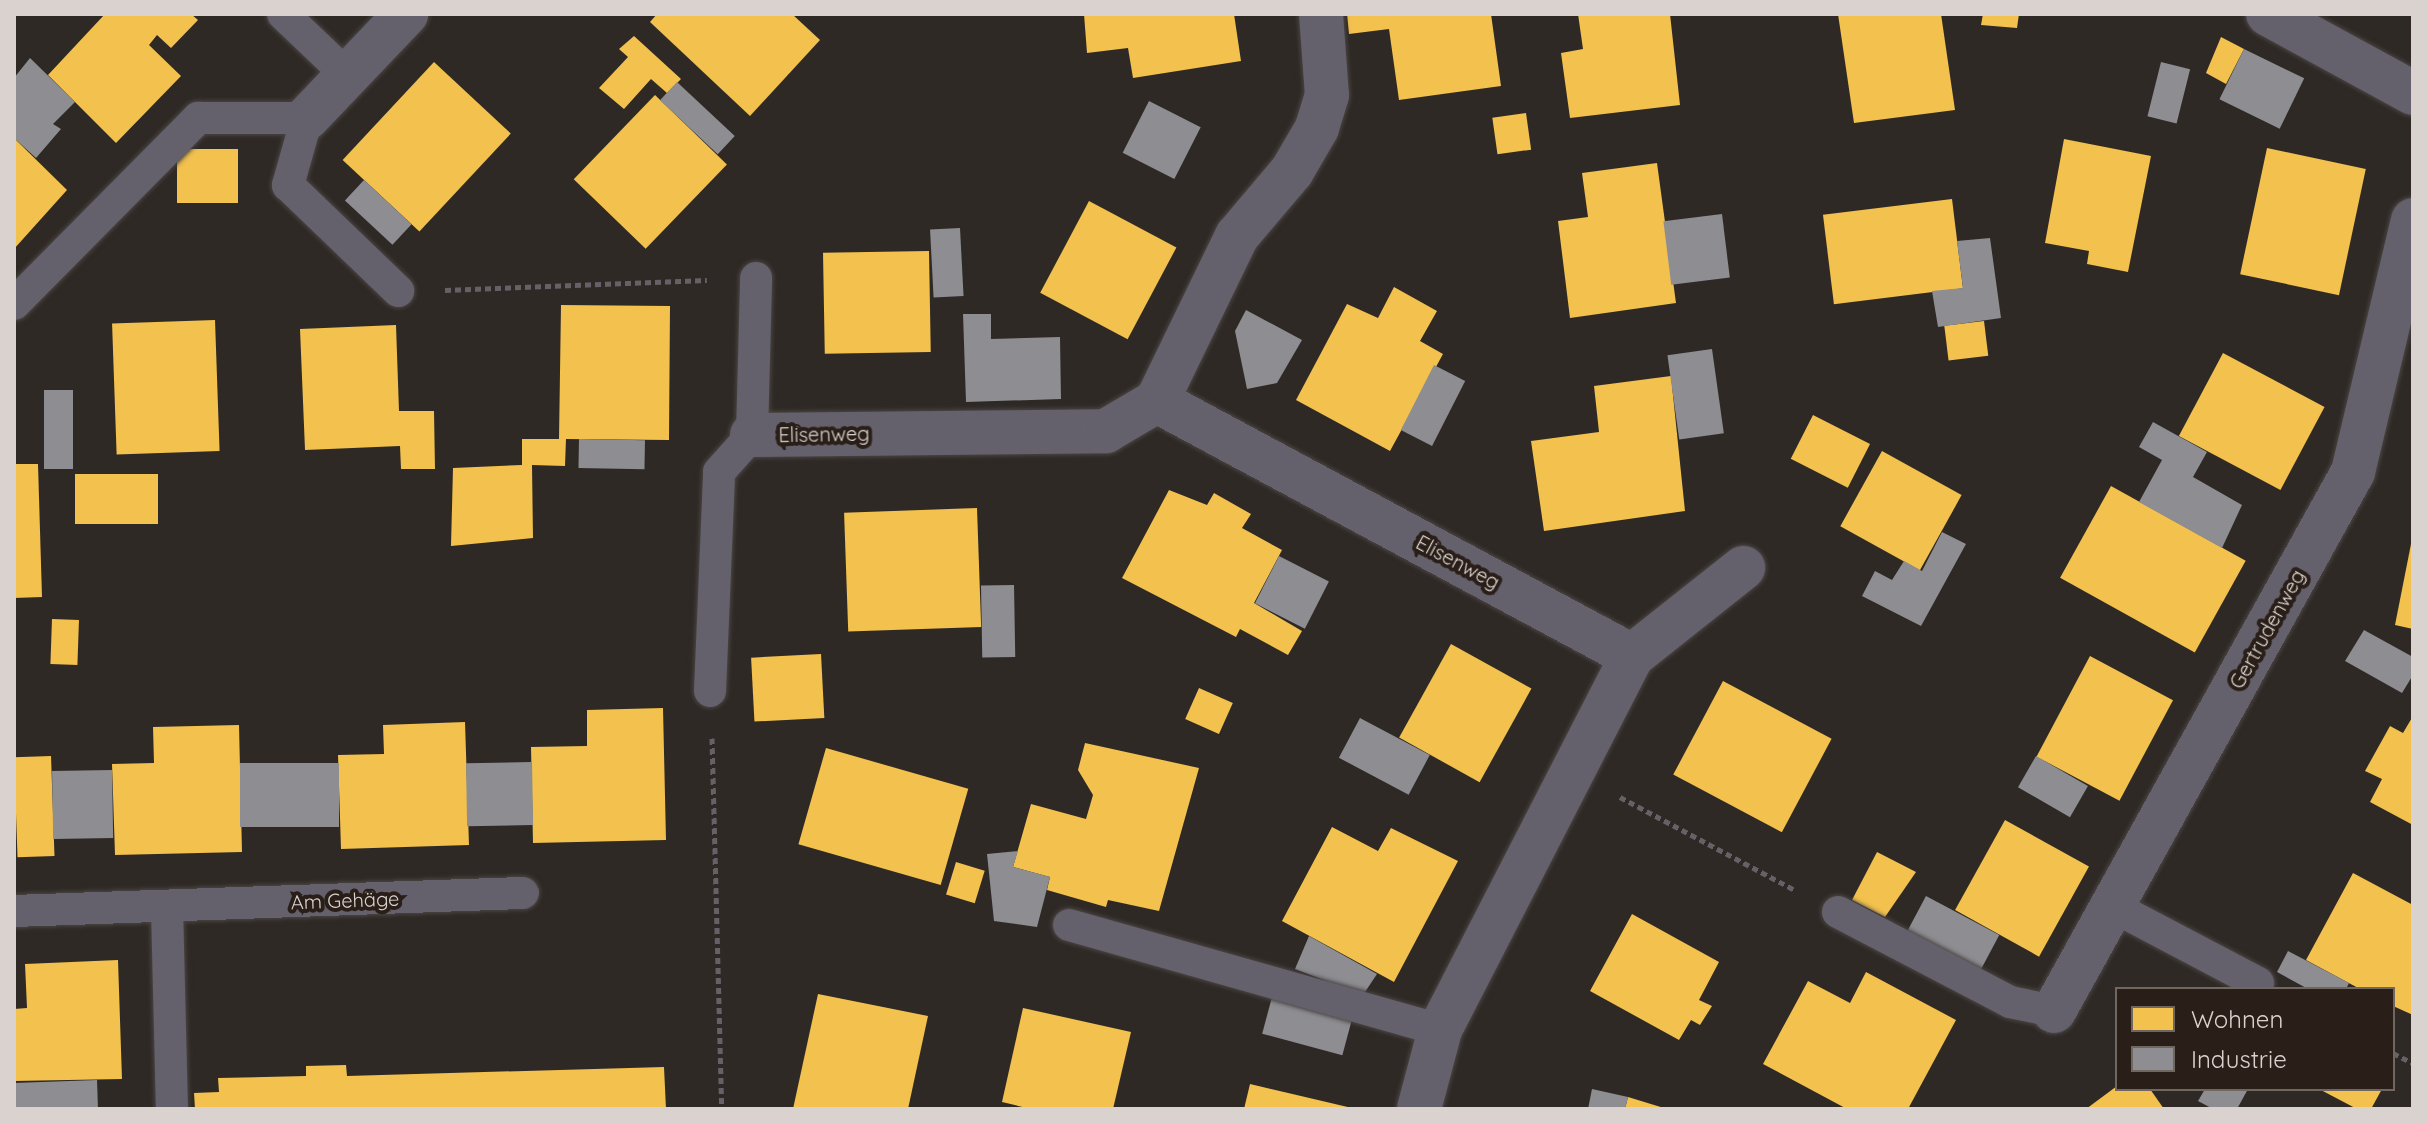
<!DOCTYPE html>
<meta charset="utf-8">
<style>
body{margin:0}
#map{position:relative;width:2427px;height:1123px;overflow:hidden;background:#2f2926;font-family:Quicksand,sans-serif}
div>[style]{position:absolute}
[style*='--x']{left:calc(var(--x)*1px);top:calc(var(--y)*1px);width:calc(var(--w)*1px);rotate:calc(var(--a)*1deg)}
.homes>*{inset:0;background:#f2c14e;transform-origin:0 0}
.industry>*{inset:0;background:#8d8d92;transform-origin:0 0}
.path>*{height:5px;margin-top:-2.5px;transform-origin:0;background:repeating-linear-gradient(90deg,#656167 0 6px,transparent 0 10px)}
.roads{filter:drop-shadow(0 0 2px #4a4542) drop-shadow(0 0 2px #4a4542)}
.lane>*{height:32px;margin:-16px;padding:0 16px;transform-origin:16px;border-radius:16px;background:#65616c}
.street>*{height:44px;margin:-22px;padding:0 22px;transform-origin:22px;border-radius:22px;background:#65616c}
span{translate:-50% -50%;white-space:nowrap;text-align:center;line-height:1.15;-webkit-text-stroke:8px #291f18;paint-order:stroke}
.street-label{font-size:20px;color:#dad2ce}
.frame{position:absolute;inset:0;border:16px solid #dad2ce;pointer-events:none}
.legend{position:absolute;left:2115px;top:987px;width:280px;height:104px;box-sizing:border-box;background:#291f18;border:2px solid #706761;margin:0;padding:10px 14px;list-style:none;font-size:24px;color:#dad2ce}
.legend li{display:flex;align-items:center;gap:16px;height:40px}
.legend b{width:40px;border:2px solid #706761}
</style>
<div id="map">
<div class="homes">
<i style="clip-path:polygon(105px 14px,191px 14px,198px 20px,171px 48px,157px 35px,149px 45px,181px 76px,116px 143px,48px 75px)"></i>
<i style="clip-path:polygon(657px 14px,792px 14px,820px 40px,750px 116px,650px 22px)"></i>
<i style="clip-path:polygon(1084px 14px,1234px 14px,1241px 61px,1133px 78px,1128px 48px,1087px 53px)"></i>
<i style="clip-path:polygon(1347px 14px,1491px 14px,1501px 86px,1399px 100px,1389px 29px,1349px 34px)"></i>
<i style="clip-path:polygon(1578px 14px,1670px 14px,1680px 105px,1570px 118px,1561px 53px,1583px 49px)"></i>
<i style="clip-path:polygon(1838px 14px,1941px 14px,1955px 110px,1854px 123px)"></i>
<i style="clip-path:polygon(1983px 14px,2019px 14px,2017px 28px,1981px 25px)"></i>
<i style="clip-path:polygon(634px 36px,681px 79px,667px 93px,651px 79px,624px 109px,599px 88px,628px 57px,619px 49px)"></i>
<i style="clip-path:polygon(2221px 37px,2244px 49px,2226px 84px,2206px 73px)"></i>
<i style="left:434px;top:62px;width:105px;height:134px;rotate:43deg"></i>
<i style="left:655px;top:95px;width:100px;height:117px;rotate:44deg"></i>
<i style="left:1526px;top:113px;width:37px;height:34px;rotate:82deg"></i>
<i style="clip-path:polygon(14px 138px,67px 190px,14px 249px)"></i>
<i style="clip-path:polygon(2064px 139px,2151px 156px,2128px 272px,2087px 264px,2089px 251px,2045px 243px)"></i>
<i style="left:2267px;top:148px;width:101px;height:129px;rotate:12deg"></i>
<i style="left:238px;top:149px;width:54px;height:61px;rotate:90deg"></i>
<i style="clip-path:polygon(1657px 163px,1676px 303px,1570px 318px,1558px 221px,1588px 217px,1582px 173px)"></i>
<i style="left:1952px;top:199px;width:90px;height:130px;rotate:83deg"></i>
<i style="left:1089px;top:201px;width:99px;height:104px;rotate:28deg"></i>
<i style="left:929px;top:251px;width:101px;height:106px;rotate:89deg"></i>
<i style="clip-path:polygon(1394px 287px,1437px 311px,1420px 341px,1443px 354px,1390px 451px,1296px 400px,1347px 304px,1378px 318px)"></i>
<i style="clip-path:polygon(561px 305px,670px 306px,669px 440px,566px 439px,565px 466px,532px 465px,533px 538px,451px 546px,453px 468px,522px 465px,522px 439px,559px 439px)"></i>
<i style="left:215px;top:320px;width:131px;height:103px;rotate:88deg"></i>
<i style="left:1984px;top:321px;width:35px;height:40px;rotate:83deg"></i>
<i style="clip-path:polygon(396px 325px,399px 411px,434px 411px,435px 469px,401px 469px,400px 446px,305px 450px,300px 329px)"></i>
<i style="left:2223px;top:353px;width:115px;height:94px;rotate:28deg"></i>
<i style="clip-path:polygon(1671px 376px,1685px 511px,1544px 531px,1531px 441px,1599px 432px,1594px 386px)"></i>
<i style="left:1813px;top:415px;width:64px;height:49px;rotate:27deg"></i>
<i style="left:1882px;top:451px;width:91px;height:86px;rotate:29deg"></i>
<i style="clip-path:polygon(14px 464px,38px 464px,42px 597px,14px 598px)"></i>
<i style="left:158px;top:474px;width:50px;height:83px;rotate:90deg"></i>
<i style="left:2111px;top:486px;width:154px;height:105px;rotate:29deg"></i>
<i style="clip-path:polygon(1169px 490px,1207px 505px,1214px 493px,1251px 514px,1242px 528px,1282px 550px,1254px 603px,1302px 631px,1288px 655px,1240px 629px,1236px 637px,1122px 578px)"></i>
<i style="left:977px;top:508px;width:119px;height:133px;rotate:88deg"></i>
<i style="clip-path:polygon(2412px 539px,2413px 539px,2413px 629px,2395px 625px)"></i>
<i style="left:52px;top:619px;width:27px;height:45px;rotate:2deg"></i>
<i style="left:1451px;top:644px;width:92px;height:107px;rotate:29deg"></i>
<i style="left:821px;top:654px;width:64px;height:70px;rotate:87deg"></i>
<i style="left:2090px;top:656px;width:94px;height:114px;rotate:28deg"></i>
<i style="left:1723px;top:681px;width:123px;height:106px;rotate:28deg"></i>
<i style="left:1199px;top:688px;width:37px;height:34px;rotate:24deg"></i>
<i style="clip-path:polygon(663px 708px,666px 840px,533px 843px,531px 747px,587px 746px,587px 710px)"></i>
<i style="clip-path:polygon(2413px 716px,2413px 825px,2370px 802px,2382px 779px,2365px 771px,2390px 726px,2403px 733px)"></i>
<i style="clip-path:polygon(465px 722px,469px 845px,341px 849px,338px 755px,384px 754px,383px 725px)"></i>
<i style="clip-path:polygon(239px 725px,242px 852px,115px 855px,112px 764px,154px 763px,153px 727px)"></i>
<i style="clip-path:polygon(1085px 743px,1199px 768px,1159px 911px,1108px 900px,1106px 907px,1047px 890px,1050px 877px,1013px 867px,1031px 804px,1086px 819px,1093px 795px,1078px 770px)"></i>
<i style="left:826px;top:748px;width:148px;height:100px;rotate:16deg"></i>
<i style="left:51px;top:756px;width:100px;height:37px;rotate:88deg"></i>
<i style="left:2005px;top:820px;width:96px;height:103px;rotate:29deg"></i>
<i style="clip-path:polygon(1332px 827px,1378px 851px,1391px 828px,1458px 861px,1394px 982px,1282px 921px)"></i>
<i style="clip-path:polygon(1877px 852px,1916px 872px,1885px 917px,1852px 900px)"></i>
<i style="left:956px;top:862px;width:30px;height:34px;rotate:17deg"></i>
<i style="clip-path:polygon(2353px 873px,2413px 905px,2413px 1015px,2393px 1006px,2393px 989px,2360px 989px,2306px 960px)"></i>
<i style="clip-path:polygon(1632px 914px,1719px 962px,1699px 1000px,1712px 1006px,1700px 1025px,1691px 1020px,1679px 1040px,1590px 991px)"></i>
<i style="clip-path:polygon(118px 960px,122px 1079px,14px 1081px,14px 1009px,27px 1008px,25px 964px)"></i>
<i style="clip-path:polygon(1866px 972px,1956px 1020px,1908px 1109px,1847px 1109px,1763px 1064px,1808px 981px,1850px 1003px)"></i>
<i style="clip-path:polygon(818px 994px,928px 1016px,908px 1109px,793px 1109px)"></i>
<i style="clip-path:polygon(1023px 1008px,1131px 1032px,1113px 1109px,1031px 1109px,1002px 1102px)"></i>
<i style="clip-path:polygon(346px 1065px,347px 1076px,664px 1067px,666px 1109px,195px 1109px,194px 1093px,219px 1092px,218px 1078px,306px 1076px,306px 1066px)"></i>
<i style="clip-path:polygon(1250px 1084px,1352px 1108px,1352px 1109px,1244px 1109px)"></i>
<i style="clip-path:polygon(2117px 1086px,2150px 1089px,2164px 1109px,2086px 1109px)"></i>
<i style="clip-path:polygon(2319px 1089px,2382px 1089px,2371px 1109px,2357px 1109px)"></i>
<i style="clip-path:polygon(1628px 1097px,1664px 1108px,1664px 1109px,1625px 1109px)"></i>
</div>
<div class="industry">
<i style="left:2244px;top:49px;width:67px;height:56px;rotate:26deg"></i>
<i style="clip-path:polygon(30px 58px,75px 102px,53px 124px,61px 129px,36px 158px,14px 138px,14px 78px)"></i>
<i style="left:2161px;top:62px;width:30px;height:56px;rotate:14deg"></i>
<i style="left:677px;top:82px;width:79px;height:25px;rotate:43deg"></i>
<i style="left:1149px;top:101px;width:58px;height:58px;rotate:27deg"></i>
<i style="left:364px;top:180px;width:65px;height:28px;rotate:43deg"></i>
<i style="left:1722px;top:214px;width:64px;height:59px;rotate:83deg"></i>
<i style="left:960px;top:228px;width:68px;height:30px;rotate:87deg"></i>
<i style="clip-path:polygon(1990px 238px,2001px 318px,1938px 327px,1932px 291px,1963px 288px,1957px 241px)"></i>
<i style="clip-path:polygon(1246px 310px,1302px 340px,1277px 383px,1247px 389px,1235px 331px)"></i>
<i style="clip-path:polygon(963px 314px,991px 314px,991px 339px,1060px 337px,1061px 399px,966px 402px)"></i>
<i style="left:1712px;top:349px;width:85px;height:45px;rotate:82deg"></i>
<i style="left:1434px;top:365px;width:35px;height:73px;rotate:27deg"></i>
<i style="left:44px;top:390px;width:29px;height:79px"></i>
<i style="clip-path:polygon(2153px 422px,2207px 452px,2193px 477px,2242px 505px,2222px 548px,2139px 502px,2162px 460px,2139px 447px)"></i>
<i style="left:579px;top:439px;width:66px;height:29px;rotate:1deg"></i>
<i style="clip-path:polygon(1942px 532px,1966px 544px,1921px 626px,1862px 596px,1875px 571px,1892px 580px,1904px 561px,1922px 571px)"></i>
<i style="left:1279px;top:556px;width:56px;height:53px;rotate:27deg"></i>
<i style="left:1014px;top:585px;width:72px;height:33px;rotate:89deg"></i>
<i style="clip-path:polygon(2364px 630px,2413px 657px,2413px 675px,2402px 693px,2345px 661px)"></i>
<i style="left:1360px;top:718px;width:79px;height:45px;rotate:28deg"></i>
<i style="left:2036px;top:756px;width:60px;height:36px;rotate:30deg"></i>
<i style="left:532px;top:762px;width:63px;height:66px;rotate:89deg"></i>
<i style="left:240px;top:763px;width:99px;height:64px"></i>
<i style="left:112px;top:770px;width:68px;height:60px;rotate:89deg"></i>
<i style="clip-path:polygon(1018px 851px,1013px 867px,1050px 877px,1037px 927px,994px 921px,987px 854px)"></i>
<i style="left:1926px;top:896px;width:83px;height:42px;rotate:28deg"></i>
<i style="clip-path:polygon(1309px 936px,1377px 974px,1363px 995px,1295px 969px)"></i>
<i style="clip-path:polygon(2288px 951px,2349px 983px,2346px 989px,2308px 989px,2277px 972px)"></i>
<i style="left:1272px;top:997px;width:83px;height:38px;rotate:15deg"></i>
<i style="left:97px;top:1080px;width:29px;height:83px;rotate:88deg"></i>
<i style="clip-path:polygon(1592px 1089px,1628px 1097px,1625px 1109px,1588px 1109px)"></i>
<i style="clip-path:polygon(2205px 1089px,2248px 1089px,2237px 1109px,2213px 1109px,2198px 1101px)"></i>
</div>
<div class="path">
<i style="--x:445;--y:290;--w:262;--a:-2.2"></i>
<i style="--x:712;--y:738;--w:371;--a:88.5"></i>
<i style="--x:1620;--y:797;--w:198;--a:28"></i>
<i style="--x:2393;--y:1053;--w:22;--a:27"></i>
</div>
<div class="roads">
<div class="lane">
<i style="--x:283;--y:14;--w:88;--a:43.6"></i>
<i style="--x:14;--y:304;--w:262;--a:-45.3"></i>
<i style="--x:198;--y:118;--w:109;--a:0"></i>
<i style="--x:307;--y:118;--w:70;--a:105.8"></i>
<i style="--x:288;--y:185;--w:153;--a:43.9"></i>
<i style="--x:710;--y:691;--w:219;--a:-87.6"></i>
<i style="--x:719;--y:472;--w:50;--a:-48.3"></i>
<i style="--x:752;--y:435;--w:157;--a:-88.5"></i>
<i style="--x:167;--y:907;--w:202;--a:88.6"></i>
<i style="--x:2114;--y:907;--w:163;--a:27.8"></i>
<i style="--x:14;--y:911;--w:509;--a:-2.03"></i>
<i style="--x:1838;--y:912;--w:194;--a:27.6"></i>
<i style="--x:2010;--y:1002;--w:45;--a:11.6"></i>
<i style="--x:1069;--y:925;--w:386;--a:15.8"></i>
</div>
<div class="street">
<i style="--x:1321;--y:14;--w:81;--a:85.8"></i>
<i style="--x:1327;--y:95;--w:34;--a:107"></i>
<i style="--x:1317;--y:128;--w:50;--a:120.2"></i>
<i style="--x:1292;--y:171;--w:85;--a:130.2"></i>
<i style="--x:1237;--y:236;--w:183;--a:115.9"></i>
<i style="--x:1157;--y:401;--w:539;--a:28.23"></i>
<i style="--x:1632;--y:656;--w:420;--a:117.2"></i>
<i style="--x:1440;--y:1030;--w:82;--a:104.9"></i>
<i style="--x:2268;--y:14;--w:165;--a:28.6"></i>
<i style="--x:307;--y:118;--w:144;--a:-46.4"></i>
<i style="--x:752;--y:435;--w:354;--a:-0.6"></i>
<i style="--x:1106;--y:431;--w:59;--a:-30.5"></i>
<i style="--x:1632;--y:656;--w:142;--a:-38.4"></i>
<i style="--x:2054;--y:1011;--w:616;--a:-60.98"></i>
<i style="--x:2353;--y:472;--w:259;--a:-76.6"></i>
</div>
</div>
<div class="street-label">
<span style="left:824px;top:434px;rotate:-1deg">Elisenweg</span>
<span style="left:1458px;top:562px;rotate:28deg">Elisenweg</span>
<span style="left:2267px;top:629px;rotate:-61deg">Gertrudenweg</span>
<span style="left:345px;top:900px;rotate:-2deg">Am Gehäge</span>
</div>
<div class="frame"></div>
<ul class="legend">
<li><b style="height:22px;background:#f2c14e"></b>Wohnen</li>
<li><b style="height:22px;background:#8d8d92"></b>Industrie</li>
</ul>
</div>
